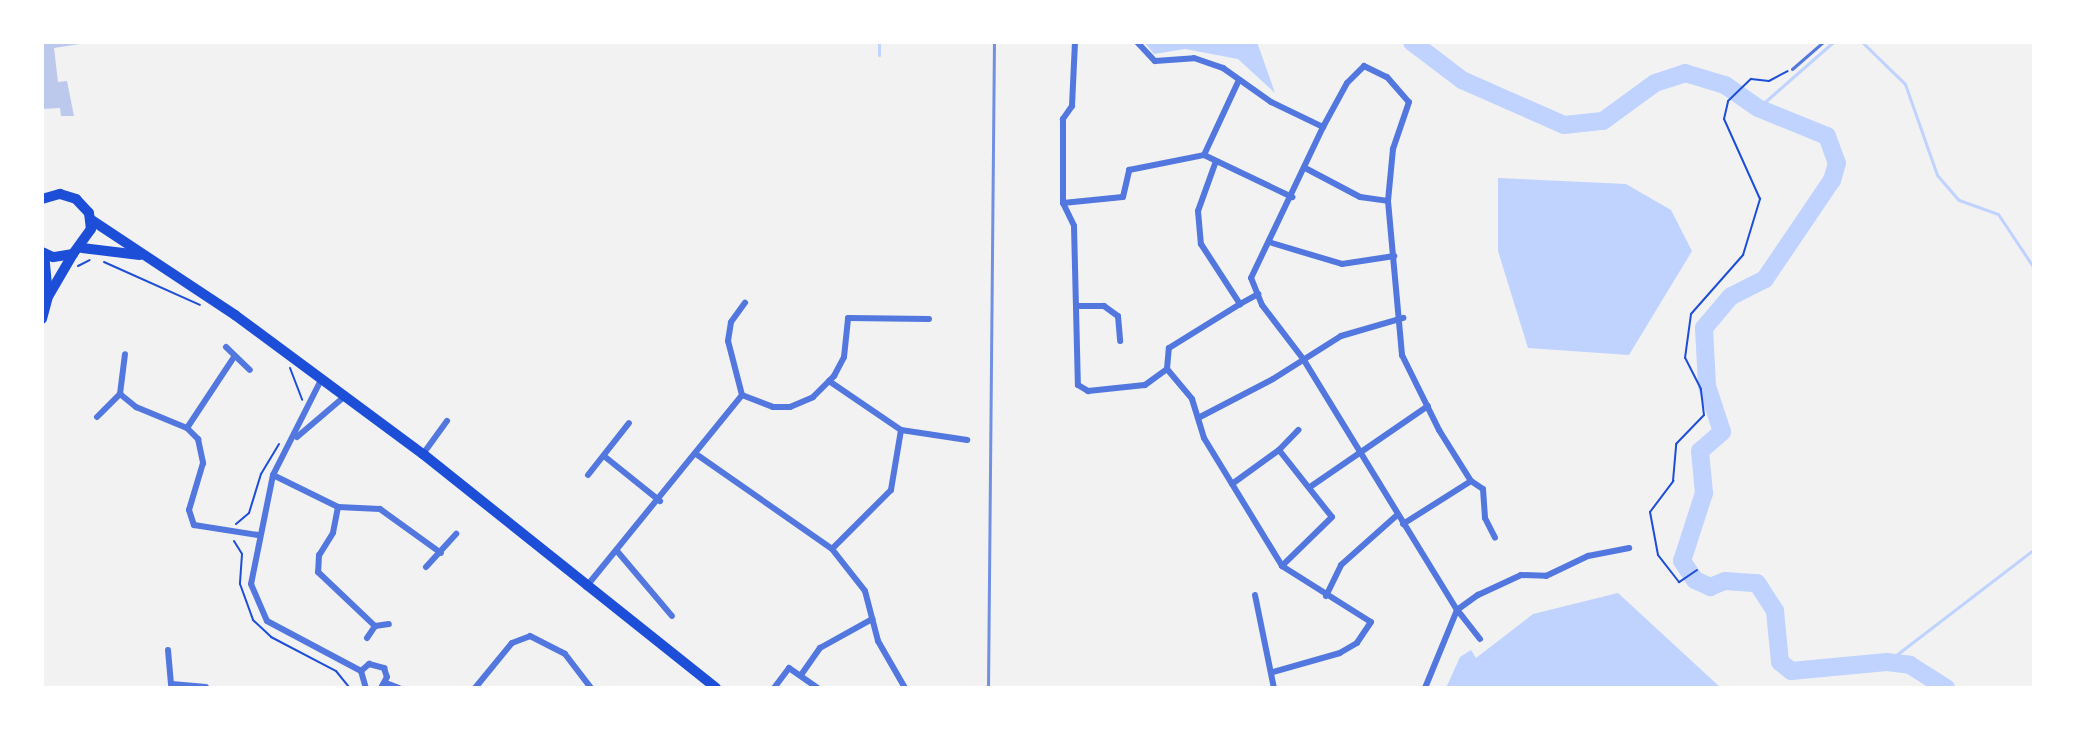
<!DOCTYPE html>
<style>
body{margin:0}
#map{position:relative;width:2076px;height:730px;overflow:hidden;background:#f2f2f2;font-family:Figtree,sans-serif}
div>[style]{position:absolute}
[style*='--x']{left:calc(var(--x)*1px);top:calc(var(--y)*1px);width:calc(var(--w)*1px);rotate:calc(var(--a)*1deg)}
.water>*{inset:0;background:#bfd3fe}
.stream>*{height:3px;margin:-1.5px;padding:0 1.5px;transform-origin:1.5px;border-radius:1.5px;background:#bfd3fe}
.river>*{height:18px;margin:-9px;padding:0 9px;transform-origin:9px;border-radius:9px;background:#bfd3fe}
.building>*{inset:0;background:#bdc9ec}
.path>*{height:2px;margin:-1px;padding:0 1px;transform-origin:1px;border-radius:1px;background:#1d4ed8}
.service>*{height:3px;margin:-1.5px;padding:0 1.5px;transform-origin:1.5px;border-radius:1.5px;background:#5277de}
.minor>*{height:6px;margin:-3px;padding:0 3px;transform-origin:3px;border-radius:3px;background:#5277de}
.primary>*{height:10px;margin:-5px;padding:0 5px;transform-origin:5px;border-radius:5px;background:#1d4ed8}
.trunk>*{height:10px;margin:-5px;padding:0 5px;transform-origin:5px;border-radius:5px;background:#1d4ed8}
.rail>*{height:3px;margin:-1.5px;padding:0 1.5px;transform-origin:1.5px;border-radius:1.5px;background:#7290e2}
span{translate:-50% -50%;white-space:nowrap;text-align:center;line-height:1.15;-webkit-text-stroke:7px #fff;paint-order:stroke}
.frame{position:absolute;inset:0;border:44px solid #fff;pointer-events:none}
</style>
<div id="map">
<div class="water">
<i style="clip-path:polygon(1144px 42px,1257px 42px,1275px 93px,1238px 59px,1185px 49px,1154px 54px)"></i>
<i style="clip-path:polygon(1498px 178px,1626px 184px,1671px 210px,1692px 251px,1629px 355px,1528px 348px,1498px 251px)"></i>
<i style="clip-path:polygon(1618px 593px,1721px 688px,1446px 688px,1460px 657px,1471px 650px,1476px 658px,1533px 614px)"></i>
</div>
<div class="stream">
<i style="--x:1862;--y:42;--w:60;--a:44.3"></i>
<i style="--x:1905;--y:84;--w:96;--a:70.6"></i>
<i style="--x:1937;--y:175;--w:33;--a:49"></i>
<i style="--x:1959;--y:200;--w:41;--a:19.7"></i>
<i style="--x:1998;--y:214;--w:65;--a:56.3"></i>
<i style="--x:879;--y:55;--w:13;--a:-90"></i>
<i style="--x:1758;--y:108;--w:100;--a:-41.3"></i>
<i style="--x:1887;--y:662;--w:185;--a:-37.5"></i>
</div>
<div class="river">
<i style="--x:1412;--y:42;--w:63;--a:37.2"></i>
<i style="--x:1462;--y:80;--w:111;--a:23.8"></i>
<i style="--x:1564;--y:125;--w:39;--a:-6"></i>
<i style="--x:1603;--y:121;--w:64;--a:-36.2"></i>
<i style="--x:1655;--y:83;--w:32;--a:-18"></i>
<i style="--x:1685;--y:73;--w:42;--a:16.7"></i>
<i style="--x:1725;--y:85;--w:40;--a:34.9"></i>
<i style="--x:1758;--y:108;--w:74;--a:22.1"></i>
<i style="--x:1827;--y:136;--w:29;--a:70"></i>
<i style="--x:1837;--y:163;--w:18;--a:106"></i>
<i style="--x:1832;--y:180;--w:120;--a:124.1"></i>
<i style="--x:1765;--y:279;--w:38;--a:153"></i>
<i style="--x:1731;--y:296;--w:42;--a:130.2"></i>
<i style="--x:1704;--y:328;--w:58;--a:87"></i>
<i style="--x:1707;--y:386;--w:48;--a:71.9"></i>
<i style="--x:1722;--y:432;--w:29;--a:139"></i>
<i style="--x:1700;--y:451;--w:42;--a:84.6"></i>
<i style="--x:1704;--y:493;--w:71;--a:107.9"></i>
<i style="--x:1682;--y:561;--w:23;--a:56"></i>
<i style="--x:1695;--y:580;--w:17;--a:25"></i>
<i style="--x:1710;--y:587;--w:16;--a:-22"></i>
<i style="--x:1725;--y:581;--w:32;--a:4"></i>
<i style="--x:1757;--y:583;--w:33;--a:57"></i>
<i style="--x:1775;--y:611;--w:51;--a:84.4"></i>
<i style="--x:1780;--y:662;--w:14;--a:39"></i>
<i style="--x:1791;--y:671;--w:96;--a:-5.4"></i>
<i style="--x:1887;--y:662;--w:23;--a:7"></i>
<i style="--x:1910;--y:665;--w:43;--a:32.6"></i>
</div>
<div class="building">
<i style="clip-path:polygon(42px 42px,93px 42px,54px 48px,58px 82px,67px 81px,74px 116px,61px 116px,60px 108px,42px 109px)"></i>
</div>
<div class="path">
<i style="--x:104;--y:262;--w:105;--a:24.1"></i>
<i style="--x:78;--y:266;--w:13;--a:-27"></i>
<i style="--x:290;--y:368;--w:34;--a:69"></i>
<i style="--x:236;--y:524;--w:17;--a:-40"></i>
<i style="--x:249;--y:513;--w:41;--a:-72.9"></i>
<i style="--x:261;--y:474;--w:35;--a:-59"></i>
<i style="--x:234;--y:541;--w:15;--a:58"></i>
<i style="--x:242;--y:554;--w:30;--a:94"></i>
<i style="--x:240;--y:584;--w:38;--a:70"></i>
<i style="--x:253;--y:620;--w:25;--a:43"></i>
<i style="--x:271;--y:637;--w:73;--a:27.6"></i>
<i style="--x:336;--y:671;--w:22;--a:51"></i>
<i style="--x:1697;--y:570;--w:22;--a:146"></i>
<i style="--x:1679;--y:582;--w:34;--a:-128"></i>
<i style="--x:1658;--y:555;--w:44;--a:-100.5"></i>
<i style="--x:1650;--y:512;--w:39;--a:-53"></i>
<i style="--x:1673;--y:481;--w:37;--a:-85"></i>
<i style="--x:1676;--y:444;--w:40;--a:-46"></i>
<i style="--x:1704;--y:415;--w:26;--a:-97"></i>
<i style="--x:1701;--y:389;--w:35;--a:-117"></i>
<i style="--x:1685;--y:358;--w:44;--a:-82.2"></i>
<i style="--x:1691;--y:314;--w:79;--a:-48.6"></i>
<i style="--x:1743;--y:255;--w:59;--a:-73.1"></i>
<i style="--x:1760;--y:199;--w:88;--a:-114.2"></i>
<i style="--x:1724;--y:119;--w:18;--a:-77"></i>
<i style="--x:1728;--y:101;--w:32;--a:-44"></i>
<i style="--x:1751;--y:79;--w:18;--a:6"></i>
<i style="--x:1769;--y:81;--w:21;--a:-28"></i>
</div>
<div class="service">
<i style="--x:1792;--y:69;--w:41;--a:-41.1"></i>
</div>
<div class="minor">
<i style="--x:1075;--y:42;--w:64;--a:92.7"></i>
<i style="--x:1072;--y:106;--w:16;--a:125"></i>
<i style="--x:1063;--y:119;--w:84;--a:90"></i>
<i style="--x:1063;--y:203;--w:25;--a:64"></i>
<i style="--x:1074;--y:226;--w:159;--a:88.6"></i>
<i style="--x:1078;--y:385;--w:12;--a:31"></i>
<i style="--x:1088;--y:391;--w:57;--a:-6"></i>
<i style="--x:1145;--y:385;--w:27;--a:-36"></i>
<i style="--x:1137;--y:42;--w:26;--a:47"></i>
<i style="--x:1155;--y:61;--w:39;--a:-4"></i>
<i style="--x:1194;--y:58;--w:31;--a:19"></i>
<i style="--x:1223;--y:68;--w:59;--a:35.3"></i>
<i style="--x:1271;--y:102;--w:58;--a:25.7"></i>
<i style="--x:1204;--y:155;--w:83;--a:-65"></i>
<i style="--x:1216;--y:161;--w:53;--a:109.8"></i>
<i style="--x:1198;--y:211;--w:33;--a:85"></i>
<i style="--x:1201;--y:244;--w:72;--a:57"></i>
<i style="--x:1240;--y:304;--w:21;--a:-29"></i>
<i style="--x:1307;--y:169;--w:60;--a:27.8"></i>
<i style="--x:1360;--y:197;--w:28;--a:8"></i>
<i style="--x:1063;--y:203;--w:60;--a:-5.7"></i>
<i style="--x:1123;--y:197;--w:28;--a:-77"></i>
<i style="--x:1129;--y:170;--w:76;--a:-11.3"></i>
<i style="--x:1204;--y:155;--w:98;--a:25.5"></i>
<i style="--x:1272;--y:243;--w:73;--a:16.7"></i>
<i style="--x:1342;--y:264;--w:53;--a:-8.7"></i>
<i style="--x:1076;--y:306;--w:28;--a:0"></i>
<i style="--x:1104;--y:306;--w:17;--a:36"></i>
<i style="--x:1118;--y:316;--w:25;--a:85"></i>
<i style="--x:226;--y:347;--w:33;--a:44"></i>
<i style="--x:1167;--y:369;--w:39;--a:50"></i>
<i style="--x:1192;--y:399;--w:41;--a:72.9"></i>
<i style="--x:1204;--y:438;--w:150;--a:58.6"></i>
<i style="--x:1282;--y:566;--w:105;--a:32.2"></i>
<i style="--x:1371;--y:622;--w:25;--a:124"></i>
<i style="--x:1357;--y:643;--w:20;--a:150"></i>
<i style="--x:1340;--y:653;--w:70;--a:164.2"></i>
<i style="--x:1167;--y:369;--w:21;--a:-85"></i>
<i style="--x:1169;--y:348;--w:84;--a:-31.8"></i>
<i style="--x:321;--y:380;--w:106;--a:116.8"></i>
<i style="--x:273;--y:475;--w:111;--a:101.4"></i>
<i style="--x:251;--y:584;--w:40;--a:66.6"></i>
<i style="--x:267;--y:621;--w:106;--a:28"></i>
<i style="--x:829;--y:381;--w:87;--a:34.2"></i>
<i style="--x:901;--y:430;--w:61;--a:99.5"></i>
<i style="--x:891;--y:490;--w:83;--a:135"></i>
<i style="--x:120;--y:394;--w:21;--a:39"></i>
<i style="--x:136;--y:407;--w:55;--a:22.4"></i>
<i style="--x:187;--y:428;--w:16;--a:45"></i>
<i style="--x:198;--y:439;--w:25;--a:78"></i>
<i style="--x:203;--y:463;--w:49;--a:106.6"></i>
<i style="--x:189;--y:510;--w:16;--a:72"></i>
<i style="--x:194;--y:525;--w:65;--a:8.9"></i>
<i style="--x:742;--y:395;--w:33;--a:21"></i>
<i style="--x:773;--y:407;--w:17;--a:0"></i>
<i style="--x:790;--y:407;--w:25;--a:-23"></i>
<i style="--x:813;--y:397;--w:30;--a:-45"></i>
<i style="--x:834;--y:376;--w:21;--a:-62"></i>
<i style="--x:844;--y:357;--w:39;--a:-84"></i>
<i style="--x:848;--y:318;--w:81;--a:0.7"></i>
<i style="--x:742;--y:395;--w:56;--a:-104.5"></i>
<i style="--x:728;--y:341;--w:19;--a:-81"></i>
<i style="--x:731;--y:322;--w:24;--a:-54"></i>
<i style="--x:97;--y:417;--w:33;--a:-45"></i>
<i style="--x:120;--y:394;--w:40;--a:-82.9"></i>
<i style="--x:1200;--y:417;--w:82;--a:-27.5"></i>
<i style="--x:1273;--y:379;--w:80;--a:-32.3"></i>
<i style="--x:1341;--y:336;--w:65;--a:-16.2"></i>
<i style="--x:187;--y:428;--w:85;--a:-56.5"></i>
<i style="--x:901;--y:430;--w:67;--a:8.6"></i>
<i style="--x:297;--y:437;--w:62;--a:-40.4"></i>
<i style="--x:1279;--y:450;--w:28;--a:-46"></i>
<i style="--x:423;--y:454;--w:41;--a:-54"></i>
<i style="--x:696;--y:454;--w:166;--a:34.9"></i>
<i style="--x:832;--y:549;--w:53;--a:51.8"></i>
<i style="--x:865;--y:591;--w:52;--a:75.4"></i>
<i style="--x:878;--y:641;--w:54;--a:60.1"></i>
<i style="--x:604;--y:456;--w:72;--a:38.8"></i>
<i style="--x:273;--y:475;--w:72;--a:26.2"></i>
<i style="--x:338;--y:507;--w:42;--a:2.7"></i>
<i style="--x:380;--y:509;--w:75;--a:35.8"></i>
<i style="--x:588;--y:475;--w:66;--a:-51.7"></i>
<i style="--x:1232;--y:484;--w:58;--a:-35.9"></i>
<i style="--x:1279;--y:450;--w:85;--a:51.7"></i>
<i style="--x:1332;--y:517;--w:70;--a:135.6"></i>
<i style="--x:1310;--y:487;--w:143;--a:-34.5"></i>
<i style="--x:338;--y:507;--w:26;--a:101"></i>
<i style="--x:333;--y:533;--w:26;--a:122"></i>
<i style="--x:319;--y:555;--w:17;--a:93"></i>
<i style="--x:318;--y:572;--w:79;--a:43.5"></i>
<i style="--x:1403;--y:524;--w:80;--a:-32.3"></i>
<i style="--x:617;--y:551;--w:85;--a:49.8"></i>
<i style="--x:426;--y:567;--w:45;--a:-47.7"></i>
<i style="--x:586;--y:587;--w:247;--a:-50.9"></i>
<i style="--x:1255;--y:595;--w:95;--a:78.5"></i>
<i style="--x:1326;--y:596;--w:34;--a:-64"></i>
<i style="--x:1341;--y:565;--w:74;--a:-41.7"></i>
<i style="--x:367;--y:638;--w:14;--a:-56"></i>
<i style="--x:375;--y:626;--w:14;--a:-8"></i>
<i style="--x:1480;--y:639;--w:37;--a:-128"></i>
<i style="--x:1457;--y:610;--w:26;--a:-36"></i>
<i style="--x:1478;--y:595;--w:47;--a:-24.9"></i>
<i style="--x:1521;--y:575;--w:25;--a:2"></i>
<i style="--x:1546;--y:576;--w:47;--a:-25.5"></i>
<i style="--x:1588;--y:556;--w:42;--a:-11"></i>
<i style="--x:168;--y:650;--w:38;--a:85"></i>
<i style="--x:361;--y:671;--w:11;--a:-41"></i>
<i style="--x:369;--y:664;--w:16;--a:15"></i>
<i style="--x:384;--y:668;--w:9;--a:72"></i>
<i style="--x:387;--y:677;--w:13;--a:119"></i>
<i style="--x:361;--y:671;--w:18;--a:74"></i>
<i style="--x:801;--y:675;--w:33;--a:-55"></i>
<i style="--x:820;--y:648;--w:60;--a:-29.1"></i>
<i style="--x:386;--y:683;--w:14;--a:21"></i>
<i style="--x:172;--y:684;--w:34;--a:5"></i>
<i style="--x:475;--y:688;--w:58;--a:-50.6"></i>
<i style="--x:512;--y:643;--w:19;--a:-21"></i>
<i style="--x:530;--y:636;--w:39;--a:27"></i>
<i style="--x:565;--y:654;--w:43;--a:52.6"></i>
<i style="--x:774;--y:688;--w:25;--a:-53"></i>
<i style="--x:789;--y:668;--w:35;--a:35"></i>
<i style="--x:1425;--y:688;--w:84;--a:-67.7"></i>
<i style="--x:1457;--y:610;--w:293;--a:-121.5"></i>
<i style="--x:1304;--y:360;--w:69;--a:-127.4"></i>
<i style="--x:1262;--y:305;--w:29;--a:-112"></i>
<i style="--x:1251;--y:278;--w:167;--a:-64.5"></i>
<i style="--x:1323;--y:127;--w:50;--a:-61.4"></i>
<i style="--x:1347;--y:83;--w:24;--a:-45"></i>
<i style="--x:1364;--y:66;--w:25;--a:26"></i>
<i style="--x:1387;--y:77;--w:33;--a:49"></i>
<i style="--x:1409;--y:102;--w:50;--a:108.8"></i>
<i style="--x:1393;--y:149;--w:52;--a:95.5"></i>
<i style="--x:1388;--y:201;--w:155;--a:84.8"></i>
<i style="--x:1402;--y:355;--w:84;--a:63.7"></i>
<i style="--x:1439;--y:430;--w:60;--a:57.9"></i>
<i style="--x:1471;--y:481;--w:14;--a:34"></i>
<i style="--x:1483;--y:489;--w:29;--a:86"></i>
<i style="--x:1485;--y:518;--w:22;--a:63"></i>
</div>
<div class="primary">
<i style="--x:90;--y:219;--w:174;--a:33.5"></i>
<i style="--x:235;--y:315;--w:234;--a:36.5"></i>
<i style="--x:423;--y:454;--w:375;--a:38.6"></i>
<i style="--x:82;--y:248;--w:58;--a:6.9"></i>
</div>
<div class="trunk">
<i style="--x:42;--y:199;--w:19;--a:-16"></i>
<i style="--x:60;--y:194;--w:17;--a:17"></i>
<i style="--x:76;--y:199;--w:19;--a:47"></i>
<i style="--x:89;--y:213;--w:16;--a:83"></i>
<i style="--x:91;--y:229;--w:31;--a:126"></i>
<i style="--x:73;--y:254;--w:20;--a:171"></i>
<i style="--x:53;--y:257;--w:12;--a:-156"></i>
<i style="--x:49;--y:295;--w:48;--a:-59.7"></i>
<i style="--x:42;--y:319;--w:24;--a:-75"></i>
<i style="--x:48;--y:296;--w:43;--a:-95.3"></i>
</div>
<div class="rail">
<i style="--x:988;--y:688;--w:646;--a:-89.47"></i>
</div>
<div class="frame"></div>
</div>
